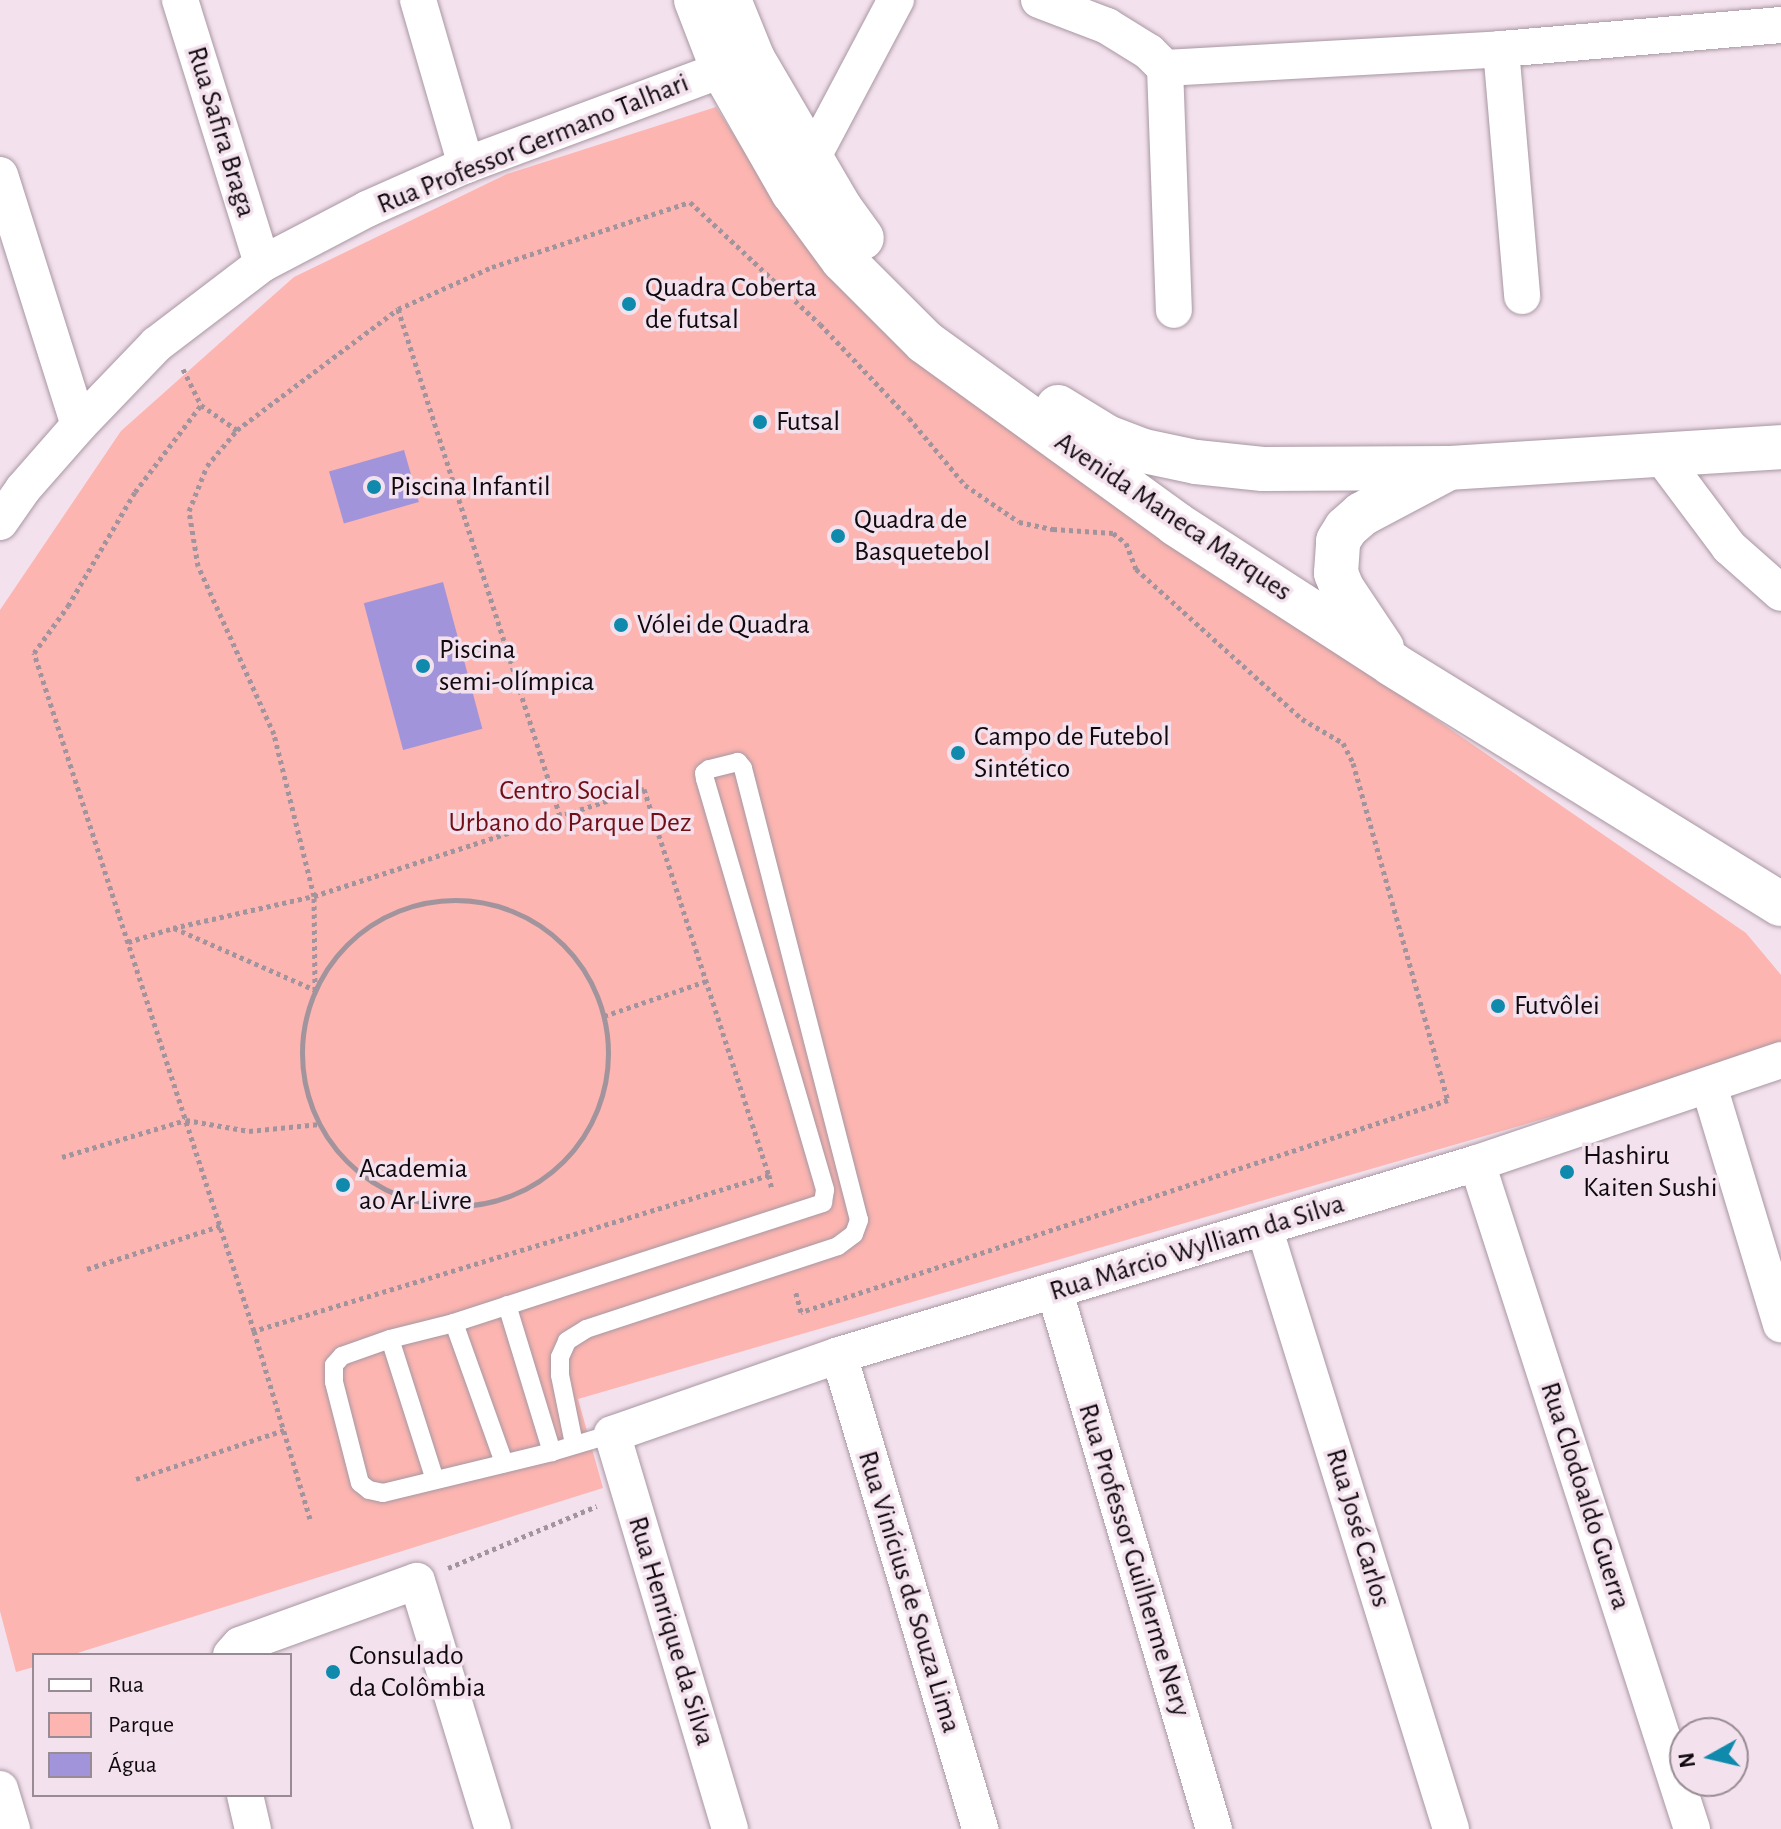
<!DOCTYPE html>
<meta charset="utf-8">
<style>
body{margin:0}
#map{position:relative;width:1781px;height:1829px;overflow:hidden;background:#f3e1ed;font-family:"Alegreya Sans",sans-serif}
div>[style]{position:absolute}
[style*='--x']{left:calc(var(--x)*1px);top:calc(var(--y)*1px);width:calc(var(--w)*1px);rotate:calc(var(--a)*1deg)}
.green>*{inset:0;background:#fcb5b0}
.water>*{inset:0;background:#a294da;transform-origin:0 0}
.path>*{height:5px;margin-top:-2.5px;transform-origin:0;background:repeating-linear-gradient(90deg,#a2949d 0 4px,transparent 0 8px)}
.path>.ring{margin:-2.5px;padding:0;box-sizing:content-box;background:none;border:5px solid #a2949d;border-radius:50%}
.roads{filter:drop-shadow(0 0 2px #a897a2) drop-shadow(0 0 2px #a897a2)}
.lane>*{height:18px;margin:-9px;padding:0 9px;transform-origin:9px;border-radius:9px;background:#fff}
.street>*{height:36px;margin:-18px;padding:0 18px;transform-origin:18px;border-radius:18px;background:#fff}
.secondary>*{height:44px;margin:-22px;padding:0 22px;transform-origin:22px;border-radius:22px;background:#fff}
.dots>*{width:22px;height:22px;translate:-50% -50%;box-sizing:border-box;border:4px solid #f3e1ed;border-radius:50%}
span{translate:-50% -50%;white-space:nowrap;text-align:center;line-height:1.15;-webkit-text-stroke:7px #f3e1ed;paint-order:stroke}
.street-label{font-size:28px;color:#0f090d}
.poi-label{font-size:28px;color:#0f090d}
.left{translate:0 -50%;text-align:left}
.park-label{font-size:28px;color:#720e16}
.legend{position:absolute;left:32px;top:1653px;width:260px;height:144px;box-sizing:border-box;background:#f3e1ed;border:2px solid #988b93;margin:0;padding:10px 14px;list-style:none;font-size:24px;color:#0f090d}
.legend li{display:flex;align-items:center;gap:16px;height:40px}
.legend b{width:40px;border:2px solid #988b93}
.north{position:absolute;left:1669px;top:1717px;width:80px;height:80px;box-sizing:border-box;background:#f3e1ed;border:2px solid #988b93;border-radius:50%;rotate:262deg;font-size:22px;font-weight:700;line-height:32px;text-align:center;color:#0f090d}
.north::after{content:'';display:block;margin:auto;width:28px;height:36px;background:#0f89ac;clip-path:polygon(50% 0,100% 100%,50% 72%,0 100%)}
</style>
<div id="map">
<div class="green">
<i style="clip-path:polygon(716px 107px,778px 204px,879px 328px,1247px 589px,1746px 933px,1781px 975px,1781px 1050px,578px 1399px,603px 1488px,71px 1655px,34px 1655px,34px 1667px,16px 1672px,0 1611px,0 610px,121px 431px,294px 277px,507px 174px)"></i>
</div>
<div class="water">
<i style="left:404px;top:450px;width:54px;height:78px;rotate:74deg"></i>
<i style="left:443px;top:582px;width:152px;height:82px;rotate:75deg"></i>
</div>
<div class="path">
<i style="--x:398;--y:309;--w:532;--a:72.28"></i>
<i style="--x:183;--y:369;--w:40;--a:63.4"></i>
<i style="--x:201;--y:405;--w:44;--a:34.8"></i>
<i class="ring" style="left:302px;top:900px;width:301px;height:301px"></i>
<i style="--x:174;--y:928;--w:154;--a:23.7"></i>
<i style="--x:315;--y:990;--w:94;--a:-90.6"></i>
<i style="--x:314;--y:896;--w:347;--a:-18"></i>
<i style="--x:644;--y:789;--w:406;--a:72.1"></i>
<i style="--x:769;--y:1175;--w:538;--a:163.15"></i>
<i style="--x:254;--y:1331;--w:713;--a:-107.98"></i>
<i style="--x:34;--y:653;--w:58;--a:-54.1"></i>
<i style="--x:68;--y:606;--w:132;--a:-59.6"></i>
<i style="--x:135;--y:492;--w:109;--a:-52.8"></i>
<i style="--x:128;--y:942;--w:47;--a:-17.3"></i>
<i style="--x:173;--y:928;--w:145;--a:-12.8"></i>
<i style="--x:314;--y:896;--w:167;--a:-103.9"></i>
<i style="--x:274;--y:734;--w:184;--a:-114.3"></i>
<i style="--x:198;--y:566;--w:56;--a:-99.3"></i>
<i style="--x:189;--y:511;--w:48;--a:-68.2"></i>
<i style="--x:207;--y:466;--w:47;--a:-50.2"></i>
<i style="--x:237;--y:430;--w:201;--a:-36.9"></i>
<i style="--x:398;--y:309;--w:103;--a:-24.1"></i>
<i style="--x:492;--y:267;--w:208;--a:-18.2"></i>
<i style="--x:690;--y:202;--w:178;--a:43.2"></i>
<i style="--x:820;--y:324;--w:129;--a:46.6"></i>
<i style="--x:909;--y:418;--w:87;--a:50.1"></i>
<i style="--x:965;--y:485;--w:65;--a:34.4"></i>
<i style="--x:1019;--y:522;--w:35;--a:12"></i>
<i style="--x:1053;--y:529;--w:60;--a:3.8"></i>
<i style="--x:1113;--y:533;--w:16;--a:38"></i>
<i style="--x:1126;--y:543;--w:28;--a:69"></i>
<i style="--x:1136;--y:569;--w:224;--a:42.1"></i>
<i style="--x:1302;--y:719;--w:48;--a:30.3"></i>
<i style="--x:1343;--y:743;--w:22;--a:63"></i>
<i style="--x:1353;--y:763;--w:350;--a:74.3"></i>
<i style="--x:1448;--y:1100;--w:681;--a:161.86"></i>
<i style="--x:801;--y:1312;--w:24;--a:-105"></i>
<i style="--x:604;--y:1016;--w:108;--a:-18.9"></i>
<i style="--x:62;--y:1157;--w:129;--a:-16.6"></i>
<i style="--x:186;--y:1120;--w:64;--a:9.9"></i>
<i style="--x:249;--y:1131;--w:71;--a:-5.6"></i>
<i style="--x:769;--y:1175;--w:15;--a:79"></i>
<i style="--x:87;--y:1269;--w:140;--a:-17.9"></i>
<i style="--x:254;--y:1331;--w:196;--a:73.4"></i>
<i style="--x:136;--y:1479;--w:156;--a:-18.3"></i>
<i style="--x:448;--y:1568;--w:161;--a:-22.6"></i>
</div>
<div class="roads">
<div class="lane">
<i style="--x:507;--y:1305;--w:154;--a:73"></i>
<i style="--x:454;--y:1323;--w:149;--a:70.3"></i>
<i style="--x:390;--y:1339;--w:148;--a:72.3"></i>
<i style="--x:574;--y:1444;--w:70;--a:-101.5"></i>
<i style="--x:560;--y:1375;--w:18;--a:-90"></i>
<i style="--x:560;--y:1357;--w:17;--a:-66"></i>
<i style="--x:567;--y:1341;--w:22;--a:-32"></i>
<i style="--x:586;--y:1329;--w:265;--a:-18.2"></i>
<i style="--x:838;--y:1246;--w:20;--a:-37"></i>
<i style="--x:854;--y:1234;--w:15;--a:-70"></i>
<i style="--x:859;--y:1220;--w:467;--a:-104.4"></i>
<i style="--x:743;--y:768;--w:8;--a:-130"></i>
<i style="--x:738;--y:762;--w:30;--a:166"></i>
<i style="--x:709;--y:769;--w:6;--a:141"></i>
<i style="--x:704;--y:773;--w:6;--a:81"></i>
<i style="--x:705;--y:779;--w:428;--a:73.7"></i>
<i style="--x:825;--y:1190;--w:13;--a:99"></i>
<i style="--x:823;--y:1203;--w:388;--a:162"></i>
<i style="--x:454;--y:1323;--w:66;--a:166"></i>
<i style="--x:390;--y:1339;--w:51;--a:160.5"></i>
<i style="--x:342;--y:1356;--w:12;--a:132"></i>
<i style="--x:334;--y:1365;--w:17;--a:90"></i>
<i style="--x:334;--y:1382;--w:104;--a:75.6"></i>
<i style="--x:360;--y:1483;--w:11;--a:38"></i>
<i style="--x:369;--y:1490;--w:14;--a:12"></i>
<i style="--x:383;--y:1493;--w:174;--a:-13.6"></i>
<i style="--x:552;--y:1452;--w:63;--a:-16.7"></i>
</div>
<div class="street">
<i style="--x:180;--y:0;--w:276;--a:72.7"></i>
<i style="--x:418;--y:0;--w:172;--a:73.8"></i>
<i style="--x:1039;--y:0;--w:73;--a:20.9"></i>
<i style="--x:1107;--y:26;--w:49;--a:31.8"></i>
<i style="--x:1149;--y:52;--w:23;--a:45"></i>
<i style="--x:1165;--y:68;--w:242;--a:87.9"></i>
<i style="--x:1501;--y:49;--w:248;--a:85.1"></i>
<i style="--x:1165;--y:68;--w:337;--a:-3.2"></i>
<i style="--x:1501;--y:49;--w:281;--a:-4.9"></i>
<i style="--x:0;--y:175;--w:262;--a:72.5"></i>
<i style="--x:800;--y:181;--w:205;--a:-62.1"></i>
<i style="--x:1661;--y:456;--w:114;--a:53.2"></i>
<i style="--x:1729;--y:547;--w:69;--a:41.5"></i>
<i style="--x:0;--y:522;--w:40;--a:-55.1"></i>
<i style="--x:23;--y:489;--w:85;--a:-48.8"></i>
<i style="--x:79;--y:425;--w:112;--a:-46.1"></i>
<i style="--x:157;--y:344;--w:132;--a:-37.3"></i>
<i style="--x:262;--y:264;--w:119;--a:-27.6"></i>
<i style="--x:367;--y:209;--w:108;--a:-24"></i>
<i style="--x:466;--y:165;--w:302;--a:-20.4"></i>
<i style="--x:1709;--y:1086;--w:249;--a:73.2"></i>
<i style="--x:1477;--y:1163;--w:700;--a:72.11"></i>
<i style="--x:1264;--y:1227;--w:630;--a:72.74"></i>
<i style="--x:1055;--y:1292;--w:560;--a:73.51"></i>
<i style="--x:839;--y:1355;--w:495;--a:73.4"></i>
<i style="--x:231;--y:1655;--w:13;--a:-48"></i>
<i style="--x:240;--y:1645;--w:188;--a:-19.9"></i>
<i style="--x:417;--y:1581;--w:259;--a:73"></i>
<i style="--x:0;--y:1789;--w:42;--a:73.3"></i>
<i style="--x:245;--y:1795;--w:35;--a:77"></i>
<i style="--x:730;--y:1829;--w:412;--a:-106.6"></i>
<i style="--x:612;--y:1434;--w:240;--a:-19.2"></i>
<i style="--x:839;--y:1355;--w:666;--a:-16.75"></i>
<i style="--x:1477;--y:1163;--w:321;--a:-18.7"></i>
</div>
<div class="secondary">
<i style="--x:696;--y:0;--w:75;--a:68.9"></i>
<i style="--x:723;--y:70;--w:141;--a:60.2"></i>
<i style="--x:793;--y:192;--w:84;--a:53.7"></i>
<i style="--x:843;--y:260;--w:116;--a:45"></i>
<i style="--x:925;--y:342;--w:310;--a:35.9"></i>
<i style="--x:1176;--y:524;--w:257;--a:32.9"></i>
<i style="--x:1392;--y:664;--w:457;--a:31.7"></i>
<i style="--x:729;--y:0;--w:64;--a:67.9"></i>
<i style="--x:753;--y:59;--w:173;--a:59.7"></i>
<i style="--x:840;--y:208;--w:37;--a:54"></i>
<i style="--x:1058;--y:407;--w:57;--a:31.5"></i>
<i style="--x:1107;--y:437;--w:40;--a:21"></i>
<i style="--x:1144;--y:451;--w:53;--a:11.9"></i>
<i style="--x:1196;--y:462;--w:67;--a:6"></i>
<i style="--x:1263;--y:469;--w:186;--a:-0.3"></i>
<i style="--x:1449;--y:468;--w:333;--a:-3.6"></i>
<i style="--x:1382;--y:648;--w:72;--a:-123.7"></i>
<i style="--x:1342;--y:588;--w:16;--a:-112"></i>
<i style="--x:1336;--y:573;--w:32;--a:-86"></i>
<i style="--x:1338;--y:541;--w:15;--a:-58"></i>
<i style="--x:1346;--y:528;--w:21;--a:-41"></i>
<i style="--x:1362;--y:514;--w:94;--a:-27.9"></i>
</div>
</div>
<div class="dots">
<i style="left:629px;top:304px;background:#0f89ac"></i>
<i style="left:760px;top:422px;background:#0f89ac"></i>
<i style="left:374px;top:487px;background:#0f89ac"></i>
<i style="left:838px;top:536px;background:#0f89ac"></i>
<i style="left:621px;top:625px;background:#0f89ac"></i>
<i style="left:423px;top:666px;background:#0f89ac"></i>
<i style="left:958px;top:753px;background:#0f89ac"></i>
<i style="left:1498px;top:1006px;background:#0f89ac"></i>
<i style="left:1567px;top:1172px;background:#0f89ac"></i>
<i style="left:343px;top:1185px;background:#0f89ac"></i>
<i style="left:333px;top:1672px;background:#0f89ac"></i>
</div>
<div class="street-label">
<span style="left:221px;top:132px;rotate:73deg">Rua Safira Braga</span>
<span style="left:533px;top:144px;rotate:-22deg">Rua Professor Germano Talhari</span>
<span style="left:1173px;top:517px;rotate:34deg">Avenida Maneca Marques</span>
<span style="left:1197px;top:1248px;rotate:-17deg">Rua Márcio Wylliam da Silva</span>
<span style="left:1585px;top:1496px;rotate:72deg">Rua Clodoaldo Guerra</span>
<span style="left:1358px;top:1528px;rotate:73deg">Rua José Carlos</span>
<span style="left:1134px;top:1560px;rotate:73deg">Rua Professor Guilherme Nery</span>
<span style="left:909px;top:1592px;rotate:73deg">Rua Vinícius de Souza Lima</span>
<span style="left:671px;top:1631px;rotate:73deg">Rua Henrique da Silva</span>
</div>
<div class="poi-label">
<span class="left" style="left:645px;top:304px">Quadra Coberta<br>de futsal</span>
<span class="left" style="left:776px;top:422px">Futsal</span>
<span class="left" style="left:390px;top:487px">Piscina Infantil</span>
<span class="left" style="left:854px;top:536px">Quadra de<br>Basquetebol</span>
<span class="left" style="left:637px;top:625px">Vólei de Quadra</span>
<span class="left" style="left:439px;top:666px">Piscina<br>semi-olímpica</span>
<span class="left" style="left:974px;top:753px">Campo de Futebol<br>Sintético</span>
<span class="left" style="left:1514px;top:1006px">Futvôlei</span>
<span class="left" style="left:1583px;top:1172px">Hashiru<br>Kaiten Sushi</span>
<span class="left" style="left:359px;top:1185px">Academia<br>ao Ar Livre</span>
<span class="left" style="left:349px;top:1672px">Consulado<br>da Colômbia</span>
</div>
<div class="park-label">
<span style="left:570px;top:807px">Centro Social<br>Urbano do Parque Dez</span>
</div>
<ul class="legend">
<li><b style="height:10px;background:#fff"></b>Rua</li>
<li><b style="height:22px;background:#fcb5b0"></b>Parque</li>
<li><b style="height:22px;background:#a294da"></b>Água</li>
</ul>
<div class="north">N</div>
</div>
